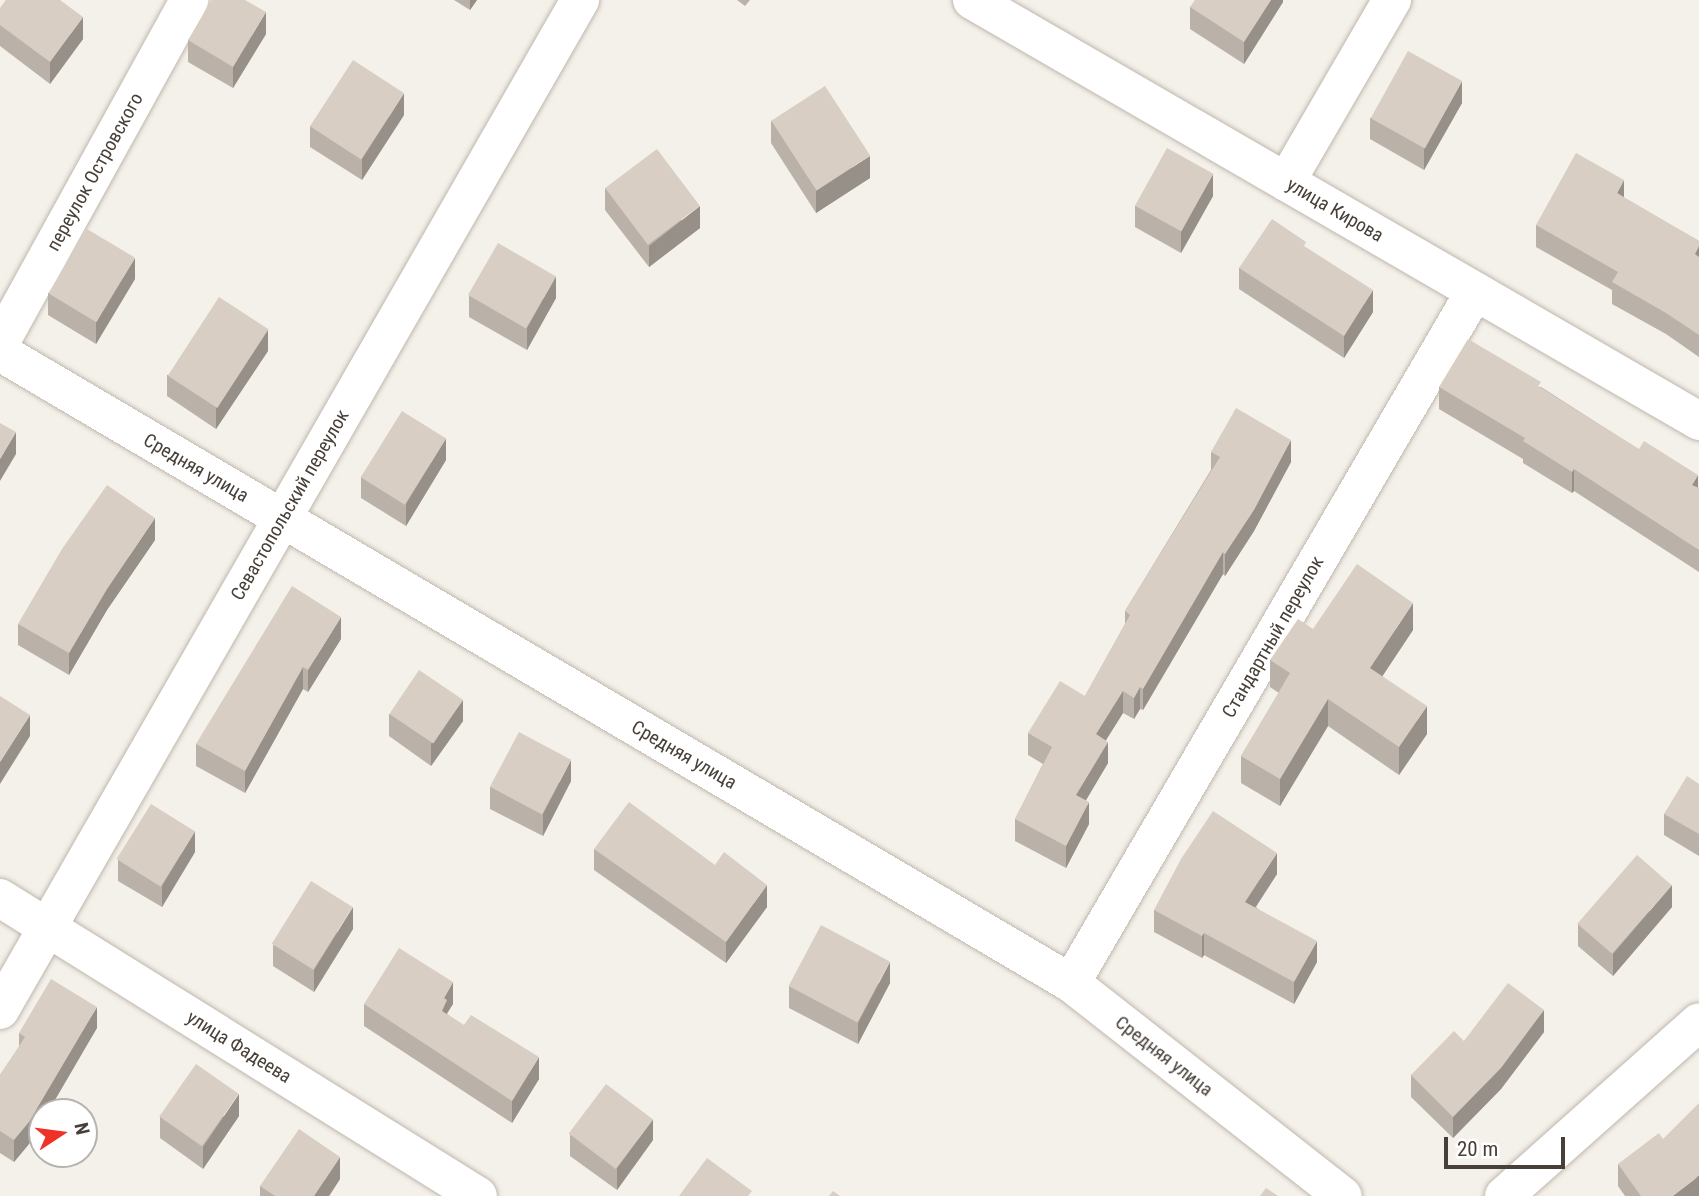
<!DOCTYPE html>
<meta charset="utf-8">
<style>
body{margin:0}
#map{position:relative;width:1699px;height:1196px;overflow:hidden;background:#f4f0ea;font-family:"Roboto Condensed",sans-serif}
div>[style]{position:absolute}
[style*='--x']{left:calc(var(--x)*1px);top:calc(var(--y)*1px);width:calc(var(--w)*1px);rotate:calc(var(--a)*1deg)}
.roads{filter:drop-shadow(0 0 2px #bfb7ad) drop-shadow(0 0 2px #bfb7ad)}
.minor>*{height:38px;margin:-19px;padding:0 19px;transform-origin:19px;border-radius:19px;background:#fff}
.wall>*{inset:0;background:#bab1a8}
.shaded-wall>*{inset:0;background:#979088}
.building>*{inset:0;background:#d8cec3;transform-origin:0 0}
span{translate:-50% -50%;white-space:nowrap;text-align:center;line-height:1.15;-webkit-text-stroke:5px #fff;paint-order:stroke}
.street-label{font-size:19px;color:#484038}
.north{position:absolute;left:28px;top:1098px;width:70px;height:70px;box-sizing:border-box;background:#fff;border:2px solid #b6b3af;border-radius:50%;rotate:77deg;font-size:19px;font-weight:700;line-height:28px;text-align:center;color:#484038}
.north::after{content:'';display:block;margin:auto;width:24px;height:32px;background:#ef3227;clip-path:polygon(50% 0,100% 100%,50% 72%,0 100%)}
.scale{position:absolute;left:1444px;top:1137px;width:121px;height:32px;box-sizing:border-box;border:4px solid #484038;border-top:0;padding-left:9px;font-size:21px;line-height:24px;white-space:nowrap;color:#484038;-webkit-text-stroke:5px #fff;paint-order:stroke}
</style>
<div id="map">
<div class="roads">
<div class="minor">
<i style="--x:972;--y:0;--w:840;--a:30.07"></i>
<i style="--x:1286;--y:182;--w:211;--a:-59.8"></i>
<i style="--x:0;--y:343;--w:392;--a:-61.1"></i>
<i style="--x:0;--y:352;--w:1243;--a:30.51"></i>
<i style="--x:1071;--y:983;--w:345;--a:38.1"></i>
<i style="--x:0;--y:898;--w:563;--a:31.94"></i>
<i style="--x:1071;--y:983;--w:801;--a:-59.72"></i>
<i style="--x:0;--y:1010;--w:1165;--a:-60.13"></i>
<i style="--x:1504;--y:1196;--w:261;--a:-41.7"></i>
</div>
</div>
<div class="wall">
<i style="clip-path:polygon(454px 0,477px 0,470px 10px)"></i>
<i style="clip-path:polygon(737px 0,750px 0,745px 6px)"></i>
<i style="clip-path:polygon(1283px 0,1283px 2px,1244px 64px,1190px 29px,1190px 7px)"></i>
<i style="clip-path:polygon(0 8px,83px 39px,50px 84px,0 46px)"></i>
<i style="clip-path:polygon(266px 34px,233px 88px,188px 62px,188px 40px)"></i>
<i style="clip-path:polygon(1462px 103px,1424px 170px,1370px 139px,1370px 118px)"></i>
<i style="clip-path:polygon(404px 115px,362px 180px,310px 147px,310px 126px)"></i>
<i style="clip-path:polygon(771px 121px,870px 178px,816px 213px,771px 143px)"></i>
<i style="clip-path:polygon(605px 188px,700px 228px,649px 267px,605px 210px)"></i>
<i style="clip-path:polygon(1213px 196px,1181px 253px,1135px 227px,1135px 206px)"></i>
<i style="clip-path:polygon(1624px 198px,1699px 241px,1699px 357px,1666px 334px,1612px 304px,1612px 290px,1536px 247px,1536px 225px)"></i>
<i style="clip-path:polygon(1306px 248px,1373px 312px,1344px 358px,1239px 289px,1239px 268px)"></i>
<i style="clip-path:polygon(135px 279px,96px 344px,48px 315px,48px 293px)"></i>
<i style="clip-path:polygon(469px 295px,556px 298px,527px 350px,469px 317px)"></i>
<i style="clip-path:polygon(268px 351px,216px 429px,167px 396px,167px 375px)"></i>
<i style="clip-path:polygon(1439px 387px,1541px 387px,1699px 488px,1699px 572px,1574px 491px,1572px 493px,1523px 463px,1523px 459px,1439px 409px)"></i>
<i style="clip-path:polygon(1211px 452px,1291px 462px,1254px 531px,1225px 576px,1223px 574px,1143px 710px,1140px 709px,1134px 719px,1123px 713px,1106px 740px,1108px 763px,1086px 800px,1089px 824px,1066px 868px,1015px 841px,1015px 819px,1043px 764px,1028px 755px,1028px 733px,1085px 696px,1125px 624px,1125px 611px,1211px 470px)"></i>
<i style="clip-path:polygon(446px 460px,406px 526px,361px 498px,361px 477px)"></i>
<i style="clip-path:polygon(155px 540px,107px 610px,69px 675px,18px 645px,18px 624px)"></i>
<i style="clip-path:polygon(1313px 629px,1413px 630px,1382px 676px,1427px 734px,1399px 775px,1328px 726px,1280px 806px,1241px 783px,1241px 756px,1279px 693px,1270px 687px,1270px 660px)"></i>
<i style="clip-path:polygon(341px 639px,308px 692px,303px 689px,245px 793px,196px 766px,196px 744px)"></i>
<i style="clip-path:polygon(389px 714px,463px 721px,431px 766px,389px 736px)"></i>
<i style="clip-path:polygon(571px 781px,543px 836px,490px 809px,490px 787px)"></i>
<i style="clip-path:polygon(1699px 784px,1699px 856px,1664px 835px,1664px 814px)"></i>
<i style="clip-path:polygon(594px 849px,767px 907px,726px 963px,594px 870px)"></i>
<i style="clip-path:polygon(195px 852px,162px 907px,118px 881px,118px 860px)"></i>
<i style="clip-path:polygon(1277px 874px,1256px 907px,1317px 962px,1294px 1004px,1204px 955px,1202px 958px,1154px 932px,1154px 910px)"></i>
<i style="clip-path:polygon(1672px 907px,1613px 976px,1578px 946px,1578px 924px)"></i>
<i style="clip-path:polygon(353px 929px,314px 992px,273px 966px,273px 945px)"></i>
<i style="clip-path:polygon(890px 983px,858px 1044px,789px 1008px,789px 986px)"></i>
<i style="clip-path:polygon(364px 1004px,453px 1004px,447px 1014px,539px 1079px,512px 1123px,364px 1026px)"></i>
<i style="clip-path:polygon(97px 1028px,42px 1112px,42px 1122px,29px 1144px,14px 1162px,0 1153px,0 1075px,19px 1047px,19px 1033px)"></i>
<i style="clip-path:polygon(1544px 1032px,1501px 1089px,1453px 1138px,1411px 1097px,1411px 1075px,1464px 1041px)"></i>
<i style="clip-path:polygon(239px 1116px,203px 1169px,160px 1138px,160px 1117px)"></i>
<i style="clip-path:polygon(570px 1134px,653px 1140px,617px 1190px,570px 1156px)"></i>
<i style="clip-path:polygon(1618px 1164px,1699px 1196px,1625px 1196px,1618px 1186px)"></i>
<i style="clip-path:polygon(340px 1179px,329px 1196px,260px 1196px,260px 1186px)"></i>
</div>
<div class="shaded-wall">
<i style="clip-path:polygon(470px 0,477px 0,470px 10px)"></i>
<i style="clip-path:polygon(1271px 0,1283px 0,1283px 2px,1244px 64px,1244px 42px)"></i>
<i style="clip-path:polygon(266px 12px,266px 34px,233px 88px,233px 67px)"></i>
<i style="clip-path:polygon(83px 17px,83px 39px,50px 84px,50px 62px)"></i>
<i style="clip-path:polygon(1462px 81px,1462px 103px,1424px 170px,1424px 149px)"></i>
<i style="clip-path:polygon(404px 93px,404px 115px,362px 180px,362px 159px)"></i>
<i style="clip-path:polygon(870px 156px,870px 178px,816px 213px,816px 191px)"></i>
<i style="clip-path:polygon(1213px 174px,1213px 196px,1181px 253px,1181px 231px)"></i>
<i style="clip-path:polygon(1624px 180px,1624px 202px,1617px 193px)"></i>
<i style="clip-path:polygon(700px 206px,700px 228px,649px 267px,649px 246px)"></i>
<i style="clip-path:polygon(1699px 246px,1699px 267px,1695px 254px)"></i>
<i style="clip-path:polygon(135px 258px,135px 279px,96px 344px,96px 322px)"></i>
<i style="clip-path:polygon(556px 276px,556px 298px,527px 350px,527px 328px)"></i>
<i style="clip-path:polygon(1373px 290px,1373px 312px,1344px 358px,1344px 336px)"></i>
<i style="clip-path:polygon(268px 329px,268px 351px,216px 429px,216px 407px)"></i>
<i style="clip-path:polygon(16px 432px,16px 454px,0 481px,0 459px)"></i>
<i style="clip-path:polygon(446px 438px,446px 460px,406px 526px,406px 504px)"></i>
<i style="clip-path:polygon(1291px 440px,1291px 462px,1254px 531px,1225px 576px,1225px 554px)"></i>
<i style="clip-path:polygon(1574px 469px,1574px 491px,1572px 493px,1572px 472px)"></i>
<i style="clip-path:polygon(1698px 475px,1698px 497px,1692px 485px)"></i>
<i style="clip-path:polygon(155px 518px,155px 540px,107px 610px,69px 675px,69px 653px,107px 589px)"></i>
<i style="clip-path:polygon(1223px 552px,1223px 574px,1143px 710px,1143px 689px)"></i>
<i style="clip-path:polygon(1413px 603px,1413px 630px,1370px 695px,1370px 668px)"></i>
<i style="clip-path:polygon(341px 617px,341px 639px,308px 692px,308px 670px)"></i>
<i style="clip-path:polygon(303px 667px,303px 689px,245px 793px,245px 771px)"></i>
<i style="clip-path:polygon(1140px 687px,1140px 709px,1134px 719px,1134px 698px)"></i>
<i style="clip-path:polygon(1123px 691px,1123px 713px,1096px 756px,1096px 734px)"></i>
<i style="clip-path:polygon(1328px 699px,1328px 726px,1280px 806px,1280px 779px)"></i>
<i style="clip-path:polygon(463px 700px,463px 721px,431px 766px,431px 744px)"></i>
<i style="clip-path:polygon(1427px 706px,1427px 734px,1399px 775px,1399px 747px)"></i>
<i style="clip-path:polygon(30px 715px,30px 736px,0 784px,0 762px)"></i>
<i style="clip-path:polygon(1108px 742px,1108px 763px,1076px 817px,1076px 795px)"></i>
<i style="clip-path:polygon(571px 760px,571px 781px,543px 836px,543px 814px)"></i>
<i style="clip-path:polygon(1089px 802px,1089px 824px,1066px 868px,1066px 846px)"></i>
<i style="clip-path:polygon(195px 831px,195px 852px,162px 907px,162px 886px)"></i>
<i style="clip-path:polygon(1277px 853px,1277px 874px,1245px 923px,1245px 902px)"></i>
<i style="clip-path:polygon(767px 885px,767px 907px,726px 963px,726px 942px)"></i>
<i style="clip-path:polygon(1672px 885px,1672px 907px,1613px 976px,1613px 954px)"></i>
<i style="clip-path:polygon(353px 907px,353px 929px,314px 992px,314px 970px)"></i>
<i style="clip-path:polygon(1204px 933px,1204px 955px,1202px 958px,1202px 936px)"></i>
<i style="clip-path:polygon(1317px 941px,1317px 962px,1294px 1004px,1294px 982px)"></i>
<i style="clip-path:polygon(890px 962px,890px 983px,858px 1044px,858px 1023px)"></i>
<i style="clip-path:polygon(453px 982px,453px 1004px,447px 1013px,447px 1022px,442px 1011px,444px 998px)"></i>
<i style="clip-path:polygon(97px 1007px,97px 1028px,48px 1112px,42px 1112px,42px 1122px,29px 1144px,14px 1162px,14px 1140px)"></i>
<i style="clip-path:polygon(1544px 1010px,1544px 1032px,1501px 1089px,1453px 1138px,1453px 1117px)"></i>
<i style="clip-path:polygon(539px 1057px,539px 1079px,512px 1123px,512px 1101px)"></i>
<i style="clip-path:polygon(239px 1094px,239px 1116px,203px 1169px,203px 1147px)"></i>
<i style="clip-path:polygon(653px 1119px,653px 1140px,617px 1190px,617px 1168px)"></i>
<i style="clip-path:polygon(340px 1157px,340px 1179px,329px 1196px,314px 1196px)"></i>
<i style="clip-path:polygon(1699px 1175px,1699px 1196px,1673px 1196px)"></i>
</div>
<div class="building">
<i style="clip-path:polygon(6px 0,60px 0,83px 17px,50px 62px,0 25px,0 8px)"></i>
<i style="clip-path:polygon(212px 0,245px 0,266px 12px,233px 67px,188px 40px)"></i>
<i style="clip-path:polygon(1195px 0,1271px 0,1244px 42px,1190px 7px)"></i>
<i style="left:1408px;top:51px;width:62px;height:77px;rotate:29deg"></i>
<i style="left:353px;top:60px;width:61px;height:79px;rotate:33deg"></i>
<i style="left:825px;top:86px;width:83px;height:64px;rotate:57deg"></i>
<i style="left:1167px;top:148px;width:53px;height:66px;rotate:29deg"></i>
<i style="left:657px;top:149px;width:71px;height:65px;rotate:53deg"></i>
<i style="clip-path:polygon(1576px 153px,1624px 180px,1617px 193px,1699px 241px,1699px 246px,1695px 254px,1699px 257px,1699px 335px,1666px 313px,1612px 282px,1618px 272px,1536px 225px)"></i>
<i style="clip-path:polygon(1272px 219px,1306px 242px,1304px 246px,1373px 290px,1344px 336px,1239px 268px)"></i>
<i style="left:87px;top:229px;width:56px;height:75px;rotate:31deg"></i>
<i style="left:498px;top:243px;width:67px;height:60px;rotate:30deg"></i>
<i style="left:219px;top:297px;width:59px;height:94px;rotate:33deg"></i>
<i style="clip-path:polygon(1468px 339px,1541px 382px,1538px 386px,1639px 449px,1644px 441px,1698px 475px,1692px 485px,1699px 488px,1699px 550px,1574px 469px,1572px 472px,1523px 441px,1525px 438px,1439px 387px)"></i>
<i style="clip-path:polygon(1236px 408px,1291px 440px,1254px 510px,1225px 554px,1223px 552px,1143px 689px,1140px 687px,1134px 698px,1123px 691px,1096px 734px,1108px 742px,1076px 795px,1089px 802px,1066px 846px,1015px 819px,1052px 747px,1028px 733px,1060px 681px,1085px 696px,1130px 615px,1125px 611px,1220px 457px,1211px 452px)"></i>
<i style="left:402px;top:411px;width:52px;height:78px;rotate:32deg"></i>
<i style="clip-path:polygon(0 423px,16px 432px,0 459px)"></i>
<i style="clip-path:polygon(107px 485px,155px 518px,107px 589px,69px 653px,18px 624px,62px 549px)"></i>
<i style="clip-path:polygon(1357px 564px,1413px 603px,1370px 668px,1427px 706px,1399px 747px,1328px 699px,1280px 779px,1241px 756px,1290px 673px,1270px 660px,1298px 619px,1313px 629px)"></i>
<i style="clip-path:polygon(292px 586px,341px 617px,308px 670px,303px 667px,245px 771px,196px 744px)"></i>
<i style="left:419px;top:670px;width:53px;height:53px;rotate:34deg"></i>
<i style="clip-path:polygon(0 696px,30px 715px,0 762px)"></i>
<i style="left:519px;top:732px;width:59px;height:62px;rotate:28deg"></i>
<i style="clip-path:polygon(1687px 776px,1699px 784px,1699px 834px,1664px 814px)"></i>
<i style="clip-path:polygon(629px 802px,715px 865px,724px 852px,767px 885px,726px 942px,594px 849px)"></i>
<i style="left:151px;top:804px;width:52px;height:65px;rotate:32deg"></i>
<i style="clip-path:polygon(1213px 811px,1277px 853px,1245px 902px,1317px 941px,1294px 982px,1204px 933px,1202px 936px,1154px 910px,1181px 859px)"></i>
<i style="left:1637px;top:855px;width:46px;height:91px;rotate:41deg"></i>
<i style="left:311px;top:881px;width:49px;height:74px;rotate:32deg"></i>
<i style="left:821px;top:925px;width:78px;height:69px;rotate:28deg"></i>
<i style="clip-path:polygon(399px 948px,453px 982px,444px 998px,447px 1000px,442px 1011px,464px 1025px,471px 1015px,539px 1057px,512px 1101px,364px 1004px)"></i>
<i style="clip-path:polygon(51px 979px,97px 1007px,29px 1122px,14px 1140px,0 1131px,0 1075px,25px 1037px,19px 1033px)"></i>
<i style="clip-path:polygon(1508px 983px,1544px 1010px,1501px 1068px,1453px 1117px,1411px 1075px,1454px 1031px,1464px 1041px)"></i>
<i style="left:196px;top:1064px;width:52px;height:64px;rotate:35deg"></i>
<i style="left:606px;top:1084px;width:59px;height:62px;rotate:37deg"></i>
<i style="clip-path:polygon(1699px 1103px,1699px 1175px,1694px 1180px,1673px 1196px,1641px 1196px,1618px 1164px,1659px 1133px,1663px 1139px)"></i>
<i style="clip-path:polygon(299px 1129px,340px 1157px,314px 1196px,275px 1196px,260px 1186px)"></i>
<i style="clip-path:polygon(707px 1158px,752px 1191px,748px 1196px,679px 1196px)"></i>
<i style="clip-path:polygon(1266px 1188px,1278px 1196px,1260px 1196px)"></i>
<i style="clip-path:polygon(833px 1191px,840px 1196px,829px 1196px)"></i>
</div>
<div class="street-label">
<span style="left:95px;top:172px;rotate:-61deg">переулок Островского</span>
<span style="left:1335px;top:210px;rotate:30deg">улица Кирова</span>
<span style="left:196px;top:468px;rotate:30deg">Средняя улица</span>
<span style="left:290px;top:505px;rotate:-60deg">Севастопольский переулок</span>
<span style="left:1273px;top:637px;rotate:-60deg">Стандартный переулок</span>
<span style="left:684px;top:755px;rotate:30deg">Средняя улица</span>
<span style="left:239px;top:1047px;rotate:32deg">улица Фадеева</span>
<span style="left:1164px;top:1056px;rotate:38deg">Средняя улица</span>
</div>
<div class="north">N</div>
<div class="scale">20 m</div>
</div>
